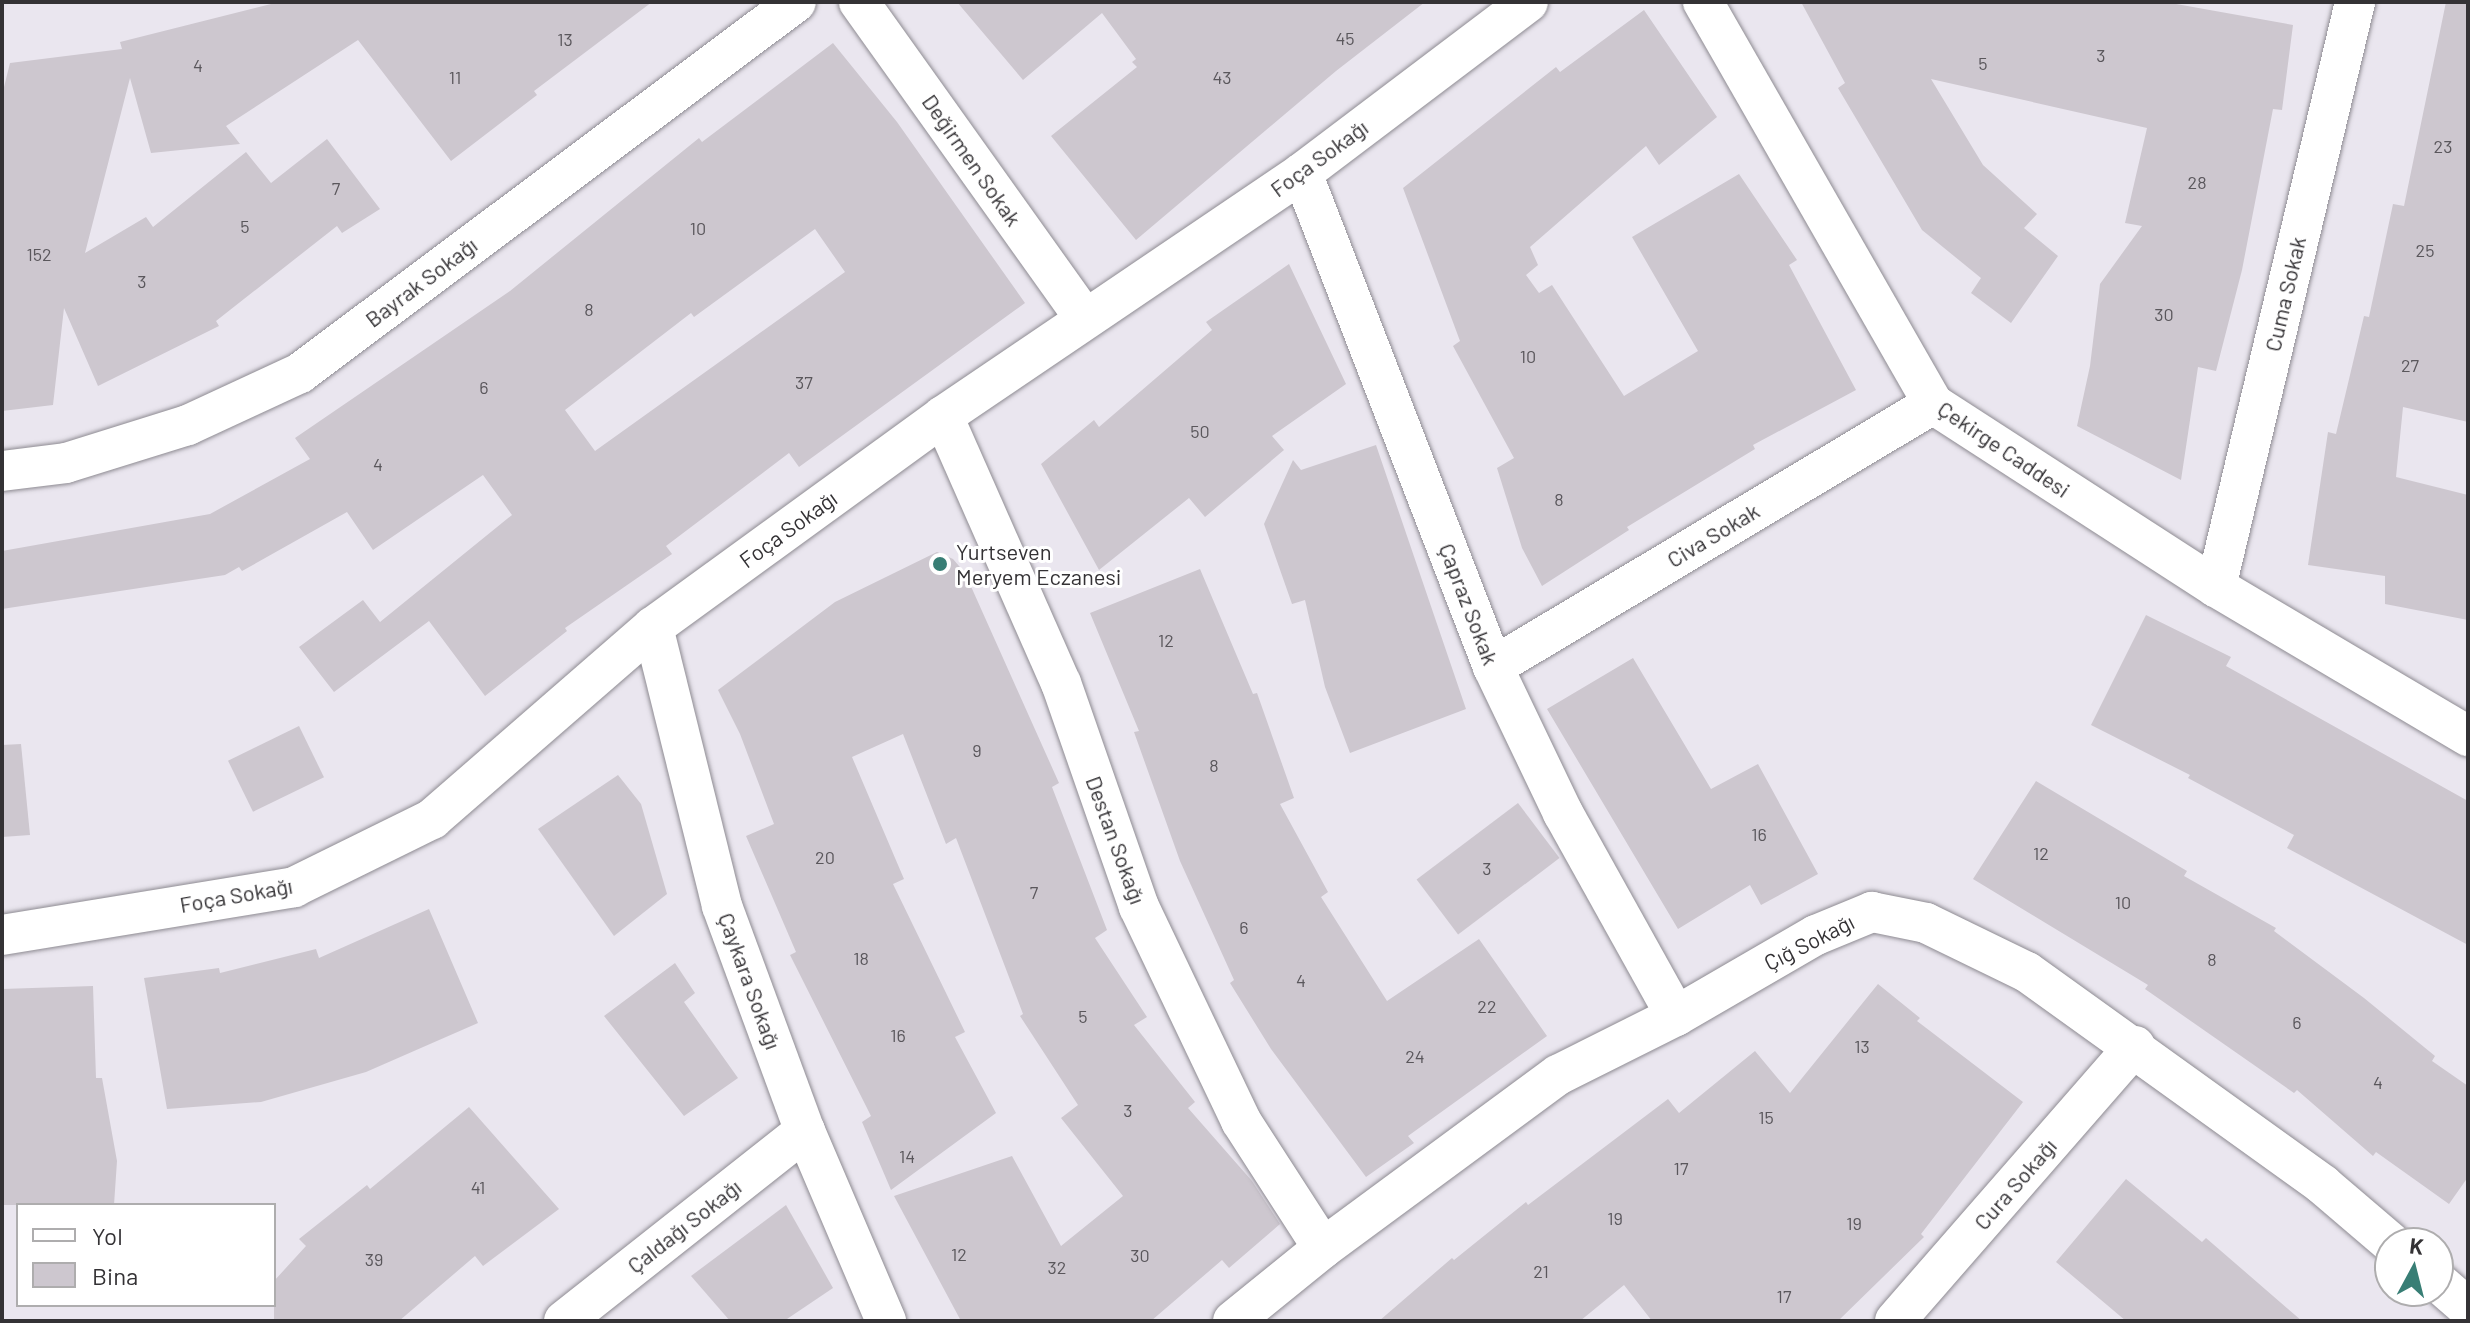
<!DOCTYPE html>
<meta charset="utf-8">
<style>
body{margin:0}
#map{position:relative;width:2470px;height:1323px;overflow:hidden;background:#eae6ef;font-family:Barlow,sans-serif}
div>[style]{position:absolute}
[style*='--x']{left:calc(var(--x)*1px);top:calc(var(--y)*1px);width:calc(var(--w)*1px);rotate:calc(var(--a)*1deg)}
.building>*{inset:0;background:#cdc7cf;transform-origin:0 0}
.roads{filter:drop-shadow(0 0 2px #8e8b92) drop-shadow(0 0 2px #8e8b92)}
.minor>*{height:40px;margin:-20px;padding:0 20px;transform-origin:20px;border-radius:20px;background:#fff}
.dots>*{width:22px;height:22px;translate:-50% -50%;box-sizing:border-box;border:4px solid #fff;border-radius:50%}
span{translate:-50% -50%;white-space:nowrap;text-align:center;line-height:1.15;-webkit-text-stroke:6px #fff;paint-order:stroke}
.number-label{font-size:18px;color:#5a575c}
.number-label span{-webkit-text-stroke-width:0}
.street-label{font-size:22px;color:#343235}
.poi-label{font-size:22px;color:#343235}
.left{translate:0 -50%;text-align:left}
.frame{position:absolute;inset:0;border:4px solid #343235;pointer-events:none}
.legend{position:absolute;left:16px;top:1203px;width:260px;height:104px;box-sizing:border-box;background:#fff;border:2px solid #aeadae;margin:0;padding:10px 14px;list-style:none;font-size:24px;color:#343235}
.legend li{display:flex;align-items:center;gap:16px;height:40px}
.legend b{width:40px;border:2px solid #aeadae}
.north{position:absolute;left:2374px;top:1227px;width:80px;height:80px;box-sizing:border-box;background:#fff;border:2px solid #aeadae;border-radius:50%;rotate:7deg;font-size:22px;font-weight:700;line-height:32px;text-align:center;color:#343235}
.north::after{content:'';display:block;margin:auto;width:28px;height:36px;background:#387e75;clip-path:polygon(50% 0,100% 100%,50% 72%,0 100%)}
</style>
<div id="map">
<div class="building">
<i style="clip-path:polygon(279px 2px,652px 2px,534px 91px,537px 95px,451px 161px,358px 40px,226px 126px,240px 144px,151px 153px,130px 78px,85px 253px,146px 217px,153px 227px,246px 152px,271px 183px,327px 139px,380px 209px,342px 233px,337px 226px,216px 321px,219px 326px,98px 386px,64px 308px,53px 405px,2px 411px,2px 95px,10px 63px,122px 49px,120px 42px)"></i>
<i style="clip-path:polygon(957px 2px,1425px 2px,1336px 71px,1136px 240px,1051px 136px,1137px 67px,1132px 62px,1136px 59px,1102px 13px,1023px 80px)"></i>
<i style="clip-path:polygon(1801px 2px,2165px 2px,2293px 25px,2282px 110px,2273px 109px,2242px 270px,2216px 371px,2198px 367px,2181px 480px,2077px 426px,2090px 366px,2100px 284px,2142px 226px,2125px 223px,2147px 128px,1931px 79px,1983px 165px,2037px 214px,2024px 228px,2058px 256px,2011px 323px,1971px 293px,1981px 278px,1922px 230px,1838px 88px,1845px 83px)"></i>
<i style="clip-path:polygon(2446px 2px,2468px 2px,2468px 422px,2403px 407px,2396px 477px,2468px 495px,2468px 620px,2385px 604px,2385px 576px,2308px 565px,2328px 432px,2336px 434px,2364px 316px,2369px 317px,2393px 204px,2404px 206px)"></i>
<i style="clip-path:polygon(1644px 10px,1717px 117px,1659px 165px,1646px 146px,1530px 247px,1538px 265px,1526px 275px,1539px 293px,1552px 285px,1624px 396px,1698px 351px,1632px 237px,1739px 174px,1797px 260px,1789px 265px,1856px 390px,1753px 445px,1755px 449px,1627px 527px,1629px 530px,1542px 586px,1522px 548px,1497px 468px,1514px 458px,1453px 346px,1460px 341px,1403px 188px,1556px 67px,1560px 72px)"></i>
<i style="clip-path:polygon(evenodd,833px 43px,897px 122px,1025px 303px,799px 467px,789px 453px,666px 546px,672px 554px,565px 628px,567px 631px,485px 696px,429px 621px,334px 692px,299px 647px,363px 600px,380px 622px,512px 515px,483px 475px,373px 550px,347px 512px,242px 571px,239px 567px,225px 575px,2px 609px,2px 551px,210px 514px,310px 459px,295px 438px,510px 291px,699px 138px,702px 142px,833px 43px,815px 229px,845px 272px,595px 451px,565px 410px,691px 313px,694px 317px,815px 229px)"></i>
<i style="clip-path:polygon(1289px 264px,1346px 384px,1272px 436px,1284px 450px,1205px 517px,1189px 498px,1099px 570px,1041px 464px,1094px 420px,1099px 427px,1212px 330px,1206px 322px)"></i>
<i style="clip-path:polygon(1376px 445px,1466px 709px,1350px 753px,1325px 687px,1305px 600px,1292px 604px,1264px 524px,1293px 460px,1301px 470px)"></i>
<i style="clip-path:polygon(937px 552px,953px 559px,965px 573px,1059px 783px,1052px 787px,1107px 930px,1095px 938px,1147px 1017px,1134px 1025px,1195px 1102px,1188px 1108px,1252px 1181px,1280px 1224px,1229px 1268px,1222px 1260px,1151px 1321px,961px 1321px,894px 1196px,1012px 1156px,1061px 1246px,1123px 1196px,1061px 1118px,1078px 1105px,1020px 1016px,1023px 1014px,956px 838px,946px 844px,903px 734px,852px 757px,904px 879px,893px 884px,965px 1032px,955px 1037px,996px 1113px,891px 1190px,862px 1122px,871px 1116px,790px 955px,796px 952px,746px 836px,774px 824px,740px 734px,718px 690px,835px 602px)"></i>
<i style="clip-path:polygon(1200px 569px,1253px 694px,1257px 693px,1294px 798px,1280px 804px,1328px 892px,1321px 897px,1387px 1001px,1479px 939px,1547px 1036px,1408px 1136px,1414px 1143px,1366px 1177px,1271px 1049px,1230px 983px,1234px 980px,1180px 861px,1134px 732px,1139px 731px,1090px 613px)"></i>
<i style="clip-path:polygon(2146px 615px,2231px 657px,2226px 666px,2468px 801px,2468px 945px,2287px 848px,2294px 835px,2188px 778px,2190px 775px,2091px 725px)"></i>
<i style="clip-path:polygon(1633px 658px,1711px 789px,1758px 764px,1818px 874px,1761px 905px,1750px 885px,1678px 929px,1547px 709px)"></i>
<i style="left:299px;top:726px;width:57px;height:79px;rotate:64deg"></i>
<i style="clip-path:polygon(21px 744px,30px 835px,2px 837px,2px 745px)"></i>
<i style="clip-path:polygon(618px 775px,641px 804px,667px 894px,614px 936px,538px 829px)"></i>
<i style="clip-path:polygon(2036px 781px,2187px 871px,2184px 876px,2276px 928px,2274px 931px,2364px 998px,2435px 1056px,2432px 1061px,2468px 1086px,2468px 1177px,2449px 1204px,2376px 1152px,2373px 1156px,2297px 1090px,2294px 1093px,2145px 989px,2148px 985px,1973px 879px)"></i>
<i style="left:1518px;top:803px;width:69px;height:127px;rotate:53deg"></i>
<i style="clip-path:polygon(429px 909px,478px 1023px,366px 1072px,261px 1102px,167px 1109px,144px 978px,219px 968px,220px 973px,316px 949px,319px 958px)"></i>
<i style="clip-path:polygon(675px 963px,695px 993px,684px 1002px,738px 1078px,684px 1116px,604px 1016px)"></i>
<i style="clip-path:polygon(1878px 984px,1920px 1018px,1917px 1021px,2023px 1102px,1921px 1234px,1924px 1237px,1838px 1321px,1652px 1321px,1624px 1285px,1580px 1321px,1379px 1321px,1452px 1258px,1454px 1260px,1526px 1202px,1528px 1205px,1668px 1099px,1679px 1113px,1755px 1051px,1790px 1093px)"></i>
<i style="clip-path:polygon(93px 986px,96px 1078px,102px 1078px,117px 1161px,114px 1205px,2px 1205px,2px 989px)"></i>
<i style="clip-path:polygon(469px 1107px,559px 1209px,483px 1266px,475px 1256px,399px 1321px,274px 1321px,274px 1281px,306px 1246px,299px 1239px,367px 1185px,370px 1189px)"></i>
<i style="clip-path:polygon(2126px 1179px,2202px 1242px,2206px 1238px,2302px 1321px,2126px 1321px,2056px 1262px)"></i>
<i style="clip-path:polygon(786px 1205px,833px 1288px,784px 1321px,730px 1321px,691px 1276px)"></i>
</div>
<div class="roads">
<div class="minor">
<i style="--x:859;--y:2;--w:389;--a:54.5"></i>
<i style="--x:1703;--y:2;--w:463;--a:60.2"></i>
<i style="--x:1933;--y:404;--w:337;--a:32.9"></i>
<i style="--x:2216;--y:587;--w:293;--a:30.6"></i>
<i style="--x:1302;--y:173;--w:530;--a:68.86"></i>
<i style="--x:1493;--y:667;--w:162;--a:64.4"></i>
<i style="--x:1563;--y:813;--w:232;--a:60.9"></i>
<i style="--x:943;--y:416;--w:292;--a:66.2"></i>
<i style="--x:1061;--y:683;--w:237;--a:70.8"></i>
<i style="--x:1139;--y:907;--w:237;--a:64.5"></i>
<i style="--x:1241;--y:1121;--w:151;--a:57.2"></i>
<i style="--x:2;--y:471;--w:64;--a:-7.1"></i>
<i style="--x:66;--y:463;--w:128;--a:-17.3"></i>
<i style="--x:188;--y:425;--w:123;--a:-24.9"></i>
<i style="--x:300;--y:373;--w:619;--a:-36.8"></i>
<i style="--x:2216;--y:587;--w:601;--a:-76.63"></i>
<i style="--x:653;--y:627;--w:287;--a:76.1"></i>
<i style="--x:722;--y:906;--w:240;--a:69.8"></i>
<i style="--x:805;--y:1131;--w:207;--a:66.9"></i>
<i style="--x:1493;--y:667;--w:513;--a:-30.87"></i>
<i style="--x:2;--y:935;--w:296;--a:-9.3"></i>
<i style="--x:294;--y:887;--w:154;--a:-26.2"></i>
<i style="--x:432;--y:819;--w:293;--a:-41"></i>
<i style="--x:653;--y:627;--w:359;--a:-36"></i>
<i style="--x:943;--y:416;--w:434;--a:-34.1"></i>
<i style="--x:1302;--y:173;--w:283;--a:-37.1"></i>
<i style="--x:2438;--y:1282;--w:40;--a:41"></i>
<i style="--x:564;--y:1321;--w:307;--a:-38.3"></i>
<i style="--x:1233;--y:1321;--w:116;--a:-39"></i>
<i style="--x:1323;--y:1248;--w:292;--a:-36.4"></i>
<i style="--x:1558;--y:1075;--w:132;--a:-26.6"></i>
<i style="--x:1676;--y:1016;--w:162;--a:-30.1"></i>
<i style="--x:1816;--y:935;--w:61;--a:-22.3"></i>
<i style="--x:1872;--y:912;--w:55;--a:11.5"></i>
<i style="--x:1926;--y:923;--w:112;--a:25.9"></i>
<i style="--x:2027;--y:972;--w:365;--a:35.7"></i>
<i style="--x:2323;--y:1185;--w:89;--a:40.5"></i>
<i style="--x:1895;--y:1321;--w:365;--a:-48.9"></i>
</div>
</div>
<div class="dots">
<i style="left:940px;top:564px;background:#387e75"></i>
</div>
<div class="number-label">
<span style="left:1345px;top:38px">45</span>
<span style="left:565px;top:39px">13</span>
<span style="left:2101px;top:55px">3</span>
<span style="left:1983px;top:63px">5</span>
<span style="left:198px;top:65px">4</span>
<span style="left:455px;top:77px">11</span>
<span style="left:1222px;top:77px">43</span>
<span style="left:2443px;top:146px">23</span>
<span style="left:2197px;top:182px">28</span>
<span style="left:336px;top:188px">7</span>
<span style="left:245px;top:226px">5</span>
<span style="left:698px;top:228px">10</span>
<span style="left:2425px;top:250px">25</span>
<span style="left:39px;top:254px">152</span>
<span style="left:142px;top:281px">3</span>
<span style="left:589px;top:309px">8</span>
<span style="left:2164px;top:314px">30</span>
<span style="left:1528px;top:356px">10</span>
<span style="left:2410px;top:365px">27</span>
<span style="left:804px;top:382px">37</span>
<span style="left:484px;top:387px">6</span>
<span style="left:1200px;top:431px">50</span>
<span style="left:378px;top:464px">4</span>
<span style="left:1559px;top:499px">8</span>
<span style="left:1166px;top:640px">12</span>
<span style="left:977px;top:750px">9</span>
<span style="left:1214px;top:765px">8</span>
<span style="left:1759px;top:834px">16</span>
<span style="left:2041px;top:853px">12</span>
<span style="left:825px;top:857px">20</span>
<span style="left:1487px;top:868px">3</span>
<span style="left:1034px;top:892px">7</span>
<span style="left:2123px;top:902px">10</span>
<span style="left:1244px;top:927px">6</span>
<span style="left:861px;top:958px">18</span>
<span style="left:2212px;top:959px">8</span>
<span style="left:1301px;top:980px">4</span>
<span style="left:1487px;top:1006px">22</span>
<span style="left:1083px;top:1016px">5</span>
<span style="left:2297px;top:1022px">6</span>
<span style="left:898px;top:1035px">16</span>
<span style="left:1862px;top:1046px">13</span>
<span style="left:1415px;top:1056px">24</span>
<span style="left:2378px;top:1082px">4</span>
<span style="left:1128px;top:1110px">3</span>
<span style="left:1766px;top:1117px">15</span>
<span style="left:907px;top:1156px">14</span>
<span style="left:1681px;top:1168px">17</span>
<span style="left:478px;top:1187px">41</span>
<span style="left:1615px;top:1218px">19</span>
<span style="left:1854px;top:1223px">19</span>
<span style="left:959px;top:1254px">12</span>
<span style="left:1140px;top:1255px">30</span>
<span style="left:374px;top:1259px">39</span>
<span style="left:1057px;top:1267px">32</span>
<span style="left:1541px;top:1271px">21</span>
<span style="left:1784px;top:1296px">17</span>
</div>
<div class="street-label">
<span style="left:1319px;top:158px;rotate:-36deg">Foça Sokağı</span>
<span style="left:972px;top:160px;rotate:55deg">Değirmen Sokak</span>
<span style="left:421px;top:282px;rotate:-37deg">Bayrak Sokağı</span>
<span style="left:2285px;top:294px;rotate:-77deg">Cuma Sokak</span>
<span style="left:2004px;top:449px;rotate:34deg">Çekirge Caddesi</span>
<span style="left:788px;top:529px;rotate:-36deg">Foça Sokağı</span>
<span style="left:1713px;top:535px;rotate:-31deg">Civa Sokak</span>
<span style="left:1469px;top:604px;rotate:69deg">Çapraz Sokak</span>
<span style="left:1116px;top:840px;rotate:70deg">Destan Sokağı</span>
<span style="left:236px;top:895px;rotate:-10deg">Foça Sokağı</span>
<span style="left:1809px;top:942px;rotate:-27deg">Çığ Sokağı</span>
<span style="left:750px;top:981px;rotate:70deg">Çaykara Sokağı</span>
<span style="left:2015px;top:1184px;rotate:-49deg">Cura Sokağı</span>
<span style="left:684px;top:1226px;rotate:-38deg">Çaldağı Sokağı</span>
</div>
<div class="poi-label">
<span class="left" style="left:956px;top:564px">Yurtseven<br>Meryem Eczanesi</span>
</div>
<div class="frame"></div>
<ul class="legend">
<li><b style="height:10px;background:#fff"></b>Yol</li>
<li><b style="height:22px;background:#cdc7cf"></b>Bina</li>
</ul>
<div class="north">K</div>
</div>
